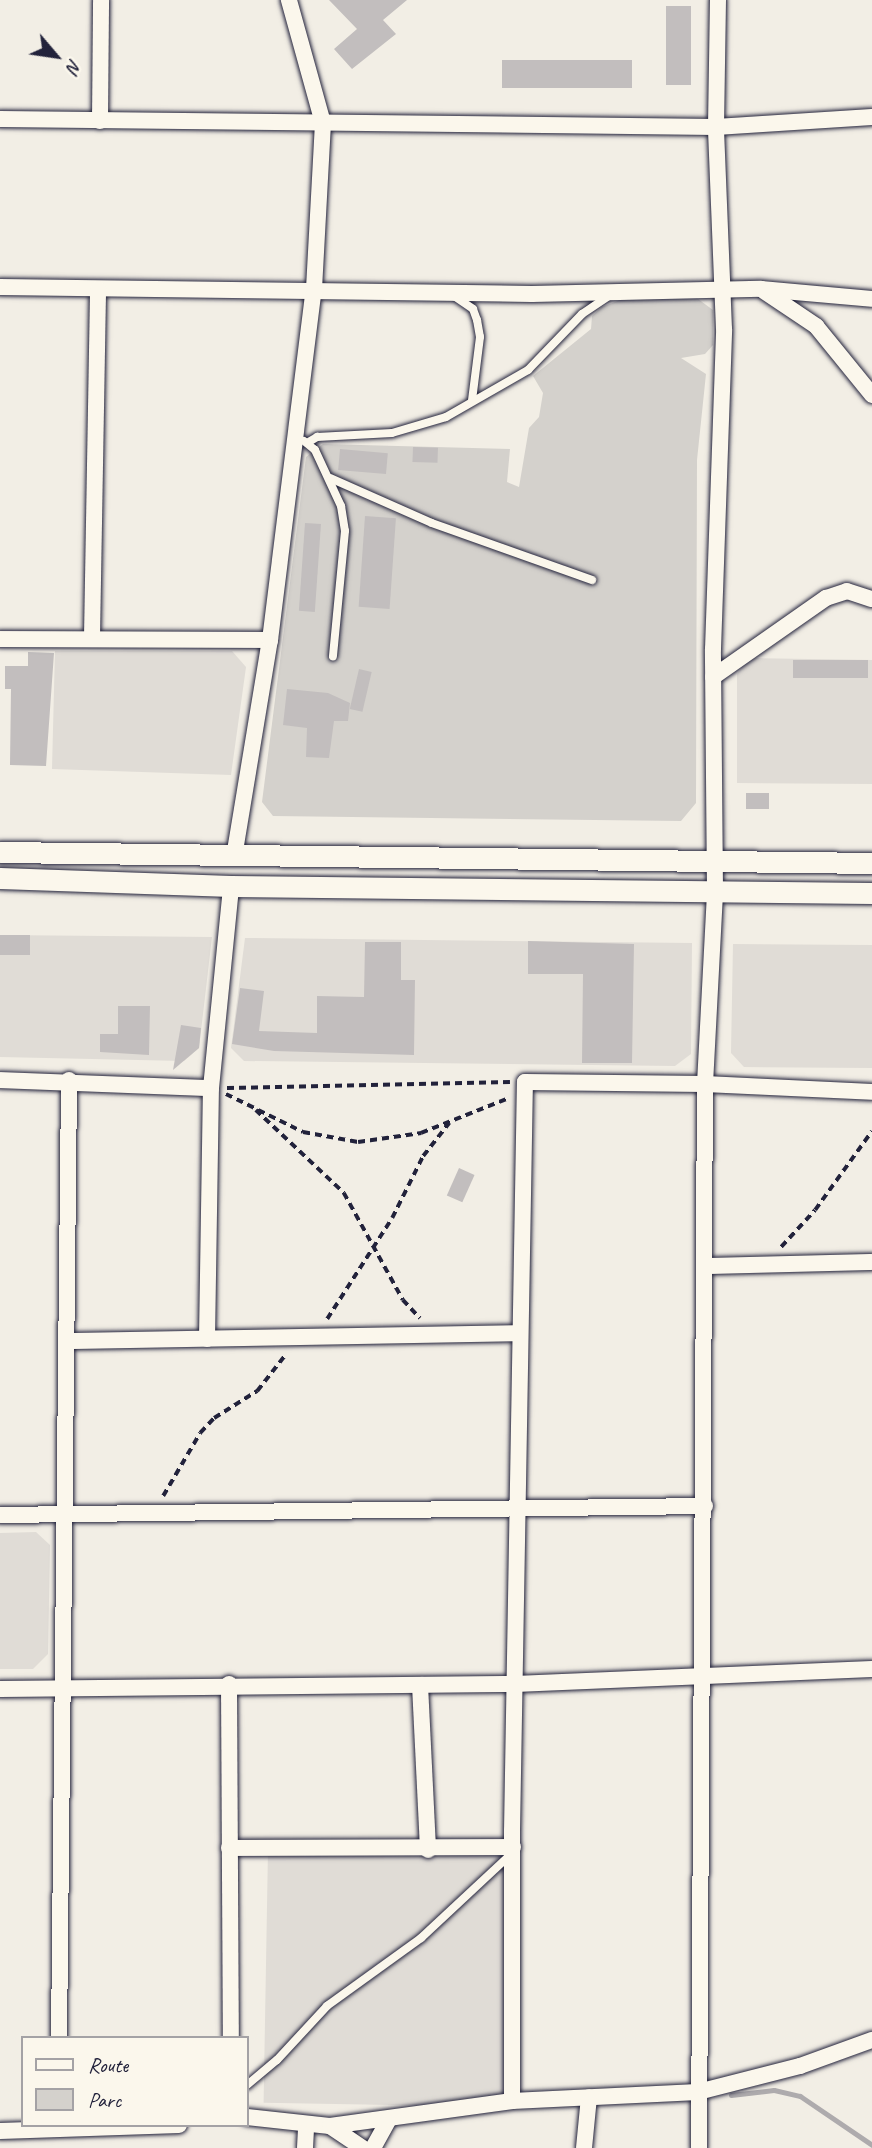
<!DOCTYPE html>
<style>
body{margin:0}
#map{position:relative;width:872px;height:2148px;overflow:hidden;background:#f2eee5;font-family:Caveat,sans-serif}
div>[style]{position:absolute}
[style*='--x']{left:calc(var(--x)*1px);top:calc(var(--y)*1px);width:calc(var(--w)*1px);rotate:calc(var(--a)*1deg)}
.built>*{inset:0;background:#e0dcd6;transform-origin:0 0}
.green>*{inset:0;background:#d4d1cc}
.stream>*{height:5px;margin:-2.5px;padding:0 2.5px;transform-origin:2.5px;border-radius:2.5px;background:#aeabad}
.building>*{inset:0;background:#c2bebe;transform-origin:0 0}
.path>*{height:3.5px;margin-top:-1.75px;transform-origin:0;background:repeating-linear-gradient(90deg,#22223b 0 7px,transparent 0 12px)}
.roads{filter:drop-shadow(0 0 2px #22223b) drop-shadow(0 0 2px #22223b)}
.lane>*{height:8px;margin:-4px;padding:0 4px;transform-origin:4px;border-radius:4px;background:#fbf7ec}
.street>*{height:16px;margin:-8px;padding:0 8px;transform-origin:8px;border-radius:8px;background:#fbf7ec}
.secondary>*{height:21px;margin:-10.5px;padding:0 10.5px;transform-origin:10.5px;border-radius:10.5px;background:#fbf7ec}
span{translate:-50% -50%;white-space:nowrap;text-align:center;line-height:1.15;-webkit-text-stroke:7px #fbf7ec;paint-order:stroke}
.legend{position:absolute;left:21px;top:2036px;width:228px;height:91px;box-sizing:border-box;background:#fbf7ec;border:2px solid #a4a2a5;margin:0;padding:9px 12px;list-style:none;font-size:21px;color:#22223b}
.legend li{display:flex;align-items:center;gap:14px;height:35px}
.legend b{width:35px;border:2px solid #a4a2a5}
.north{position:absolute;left:21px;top:21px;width:70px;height:70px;-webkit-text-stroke:5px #fbf7ec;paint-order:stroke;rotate:119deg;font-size:19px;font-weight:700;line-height:28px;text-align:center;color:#22223b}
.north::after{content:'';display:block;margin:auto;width:24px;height:32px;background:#22223b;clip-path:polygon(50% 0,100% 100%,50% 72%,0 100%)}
</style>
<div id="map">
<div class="built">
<i style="clip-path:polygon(55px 651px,232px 651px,246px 667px,231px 775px,52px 769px)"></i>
<i style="clip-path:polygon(749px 658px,872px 660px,872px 784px,737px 783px,737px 674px)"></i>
<i style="clip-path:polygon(0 935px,212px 937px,199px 1048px,184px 1061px,0 1057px)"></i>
<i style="clip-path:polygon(245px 938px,692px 943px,691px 1054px,675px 1066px,244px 1061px,231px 1048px)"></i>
<i style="clip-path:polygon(733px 944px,872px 945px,872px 1068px,744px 1067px,731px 1053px)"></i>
<i style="clip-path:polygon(36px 1532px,50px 1545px,48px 1654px,33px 1669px,0 1669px,0 1533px)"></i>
<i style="left:512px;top:1852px;width:255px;height:244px;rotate:91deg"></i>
</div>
<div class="green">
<i style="clip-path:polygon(694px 296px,713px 310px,713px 345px,705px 354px,681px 358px,706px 374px,697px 460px,696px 803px,681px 821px,273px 816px,262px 802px,306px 457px,323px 444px,510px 449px,507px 482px,519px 487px,529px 428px,539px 417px,543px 393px,533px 376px,591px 329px,592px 316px,602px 307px,628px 297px)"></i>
</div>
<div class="stream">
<i style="--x:731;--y:2095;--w:43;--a:-6.6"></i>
<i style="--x:774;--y:2090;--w:27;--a:13"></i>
<i style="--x:800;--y:2096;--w:87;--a:34.2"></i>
</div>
<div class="building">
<i style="clip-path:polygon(329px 0,407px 0,383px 20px,396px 34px,352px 69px,334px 49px,357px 29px)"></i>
<i style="left:666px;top:6px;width:25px;height:79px"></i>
<i style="left:502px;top:60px;width:130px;height:28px"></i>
<i style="left:413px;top:447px;width:25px;height:15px;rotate:2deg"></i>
<i style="left:340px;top:449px;width:48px;height:21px;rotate:5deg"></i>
<i style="left:365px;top:516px;width:31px;height:91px;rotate:4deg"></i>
<i style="left:305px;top:523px;width:16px;height:88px;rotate:4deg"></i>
<i style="clip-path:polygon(28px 652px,54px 653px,46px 766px,10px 765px,11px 689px,5px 689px,5px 666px,28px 666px)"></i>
<i style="left:793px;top:660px;width:75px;height:18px"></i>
<i style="left:359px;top:669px;width:13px;height:41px;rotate:13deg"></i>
<i style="clip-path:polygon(287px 689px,328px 693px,350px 703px,348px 721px,334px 721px,329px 758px,306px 757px,307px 728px,283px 725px)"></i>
<i style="left:746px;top:793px;width:23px;height:16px"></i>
<i style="left:0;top:935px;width:30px;height:20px"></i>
<i style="clip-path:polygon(528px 941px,634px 944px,632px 1063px,582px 1063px,583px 974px,528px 974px)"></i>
<i style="clip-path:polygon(365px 942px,401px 942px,401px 980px,415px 980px,414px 1055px,274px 1051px,232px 1044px,240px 988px,264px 991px,259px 1031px,317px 1033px,317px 996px,364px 997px)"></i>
<i style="clip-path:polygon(118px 1006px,150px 1006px,149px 1055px,100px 1052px,100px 1034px,118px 1034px)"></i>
<i style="clip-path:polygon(181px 1025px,201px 1028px,199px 1048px,173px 1070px)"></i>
<i style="left:459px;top:1168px;width:17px;height:30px;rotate:24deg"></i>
</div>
<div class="path">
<i style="--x:227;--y:1088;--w:283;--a:-1.2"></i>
<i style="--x:226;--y:1094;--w:86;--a:26.3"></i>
<i style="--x:303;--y:1132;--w:56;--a:10.3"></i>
<i style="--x:358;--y:1142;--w:64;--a:-8.1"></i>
<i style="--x:421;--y:1133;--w:95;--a:-21.7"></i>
<i style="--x:256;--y:1110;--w:121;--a:43.3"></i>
<i style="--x:344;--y:1193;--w:122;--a:61.1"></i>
<i style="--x:403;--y:1300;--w:25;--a:47"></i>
<i style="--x:781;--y:1247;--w:50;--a:-47.4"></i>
<i style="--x:815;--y:1210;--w:97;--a:-54.2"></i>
<i style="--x:327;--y:1319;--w:120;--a:-57.2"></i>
<i style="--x:392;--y:1218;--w:69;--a:-63.4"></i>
<i style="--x:423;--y:1156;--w:42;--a:-51.8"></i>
<i style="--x:163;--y:1496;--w:73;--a:-59.6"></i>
<i style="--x:200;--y:1433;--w:21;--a:-47"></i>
<i style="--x:214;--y:1418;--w:51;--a:-32.1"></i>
<i style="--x:257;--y:1391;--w:47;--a:-51.9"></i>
</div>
<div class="roads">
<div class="lane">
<i style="--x:454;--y:296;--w:23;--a:34"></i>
<i style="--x:473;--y:309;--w:12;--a:70"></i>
<i style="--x:477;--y:320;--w:17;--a:80"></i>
<i style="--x:480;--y:337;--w:64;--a:97.2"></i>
<i style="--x:304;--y:441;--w:14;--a:39"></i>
<i style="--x:315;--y:450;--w:62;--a:65.1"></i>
<i style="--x:341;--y:506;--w:25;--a:81"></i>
<i style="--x:345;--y:531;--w:126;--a:95.5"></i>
<i style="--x:307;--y:443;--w:12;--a:-31"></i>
<i style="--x:317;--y:437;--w:75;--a:-3.1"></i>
<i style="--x:392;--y:433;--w:56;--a:-16.5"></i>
<i style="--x:446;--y:417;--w:95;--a:-29.8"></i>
<i style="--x:528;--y:370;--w:78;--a:-46"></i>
<i style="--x:582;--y:314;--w:32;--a:-34"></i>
<i style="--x:330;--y:478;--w:111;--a:23.8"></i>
<i style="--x:432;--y:523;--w:170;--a:19.6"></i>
<i style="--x:247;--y:2085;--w:39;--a:-40"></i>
<i style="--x:277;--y:2060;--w:74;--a:-47.2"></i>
<i style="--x:327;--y:2006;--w:116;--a:-35.9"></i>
<i style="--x:421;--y:1938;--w:122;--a:-43"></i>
</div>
<div class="street">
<i style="--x:0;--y:119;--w:716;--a:0.64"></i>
<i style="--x:716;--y:127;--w:156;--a:-3.7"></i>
<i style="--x:100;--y:121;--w:121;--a:-89.5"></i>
<i style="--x:0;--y:287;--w:532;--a:0.75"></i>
<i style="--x:532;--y:294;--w:229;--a:-1.3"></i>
<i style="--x:761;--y:289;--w:111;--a:5.1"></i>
<i style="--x:764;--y:291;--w:63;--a:33.9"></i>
<i style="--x:816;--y:326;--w:89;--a:50.9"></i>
<i style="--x:92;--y:637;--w:348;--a:-89"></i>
<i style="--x:0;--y:639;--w:270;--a:0.2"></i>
<i style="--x:713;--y:677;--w:138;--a:-35"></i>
<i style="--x:826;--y:598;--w:22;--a:-18"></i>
<i style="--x:847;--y:591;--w:26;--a:18"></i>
<i style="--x:234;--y:857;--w:220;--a:-80.6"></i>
<i style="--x:270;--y:640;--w:354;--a:-82.9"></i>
<i style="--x:314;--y:289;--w:166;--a:-86.9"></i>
<i style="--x:323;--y:123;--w:128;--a:-105.5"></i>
<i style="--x:0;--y:1080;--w:211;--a:2.2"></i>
<i style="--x:707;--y:1266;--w:165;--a:-1.4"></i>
<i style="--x:207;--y:1339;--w:251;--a:-89.1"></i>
<i style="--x:211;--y:1088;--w:203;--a:-84.3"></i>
<i style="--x:67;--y:1341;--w:453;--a:-1"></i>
<i style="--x:0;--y:1515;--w:705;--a:-0.73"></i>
<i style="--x:229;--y:1684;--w:354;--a:89.7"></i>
<i style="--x:420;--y:1685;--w:165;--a:87.2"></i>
<i style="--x:0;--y:1689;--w:515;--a:-0.56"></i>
<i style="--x:515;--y:1684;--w:357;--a:-2.4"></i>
<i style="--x:229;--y:1848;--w:284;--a:-0.2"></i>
<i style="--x:59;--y:2038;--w:958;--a:-89.4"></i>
<i style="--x:512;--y:2101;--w:270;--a:-90"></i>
<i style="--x:512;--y:1831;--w:749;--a:-89.01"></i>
<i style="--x:525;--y:1082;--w:180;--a:0.6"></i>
<i style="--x:705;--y:1084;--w:167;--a:2.7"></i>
<i style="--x:247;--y:2117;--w:83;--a:6.2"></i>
<i style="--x:330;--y:2126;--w:184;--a:-7.8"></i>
<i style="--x:512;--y:2101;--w:186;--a:-2.8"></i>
<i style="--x:698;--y:2092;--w:105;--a:-14.3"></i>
<i style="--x:800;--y:2066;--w:77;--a:-19.9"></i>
<i style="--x:330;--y:2126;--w:40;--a:34"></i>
<i style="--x:0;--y:2131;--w:179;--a:-1.9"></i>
<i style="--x:305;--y:2148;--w:22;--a:-87"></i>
<i style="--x:373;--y:2148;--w:31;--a:-61"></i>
<i style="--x:584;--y:2148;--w:51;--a:-84.4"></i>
<i style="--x:699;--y:2148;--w:1064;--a:-89.68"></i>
<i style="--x:705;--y:1084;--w:193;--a:-87"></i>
<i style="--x:715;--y:891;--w:242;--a:-90.5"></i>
<i style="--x:713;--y:649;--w:320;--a:-88"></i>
<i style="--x:724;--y:329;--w:202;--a:-92.3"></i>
<i style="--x:716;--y:127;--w:127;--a:-89.1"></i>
</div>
<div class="secondary">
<i style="--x:0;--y:852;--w:872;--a:0.72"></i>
<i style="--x:0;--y:878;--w:231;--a:2"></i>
<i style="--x:231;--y:886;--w:641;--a:0.63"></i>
</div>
</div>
<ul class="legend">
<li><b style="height:9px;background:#fbf7ec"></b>Route</li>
<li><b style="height:19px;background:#d4d1cc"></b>Parc</li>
</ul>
<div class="north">N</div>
</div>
